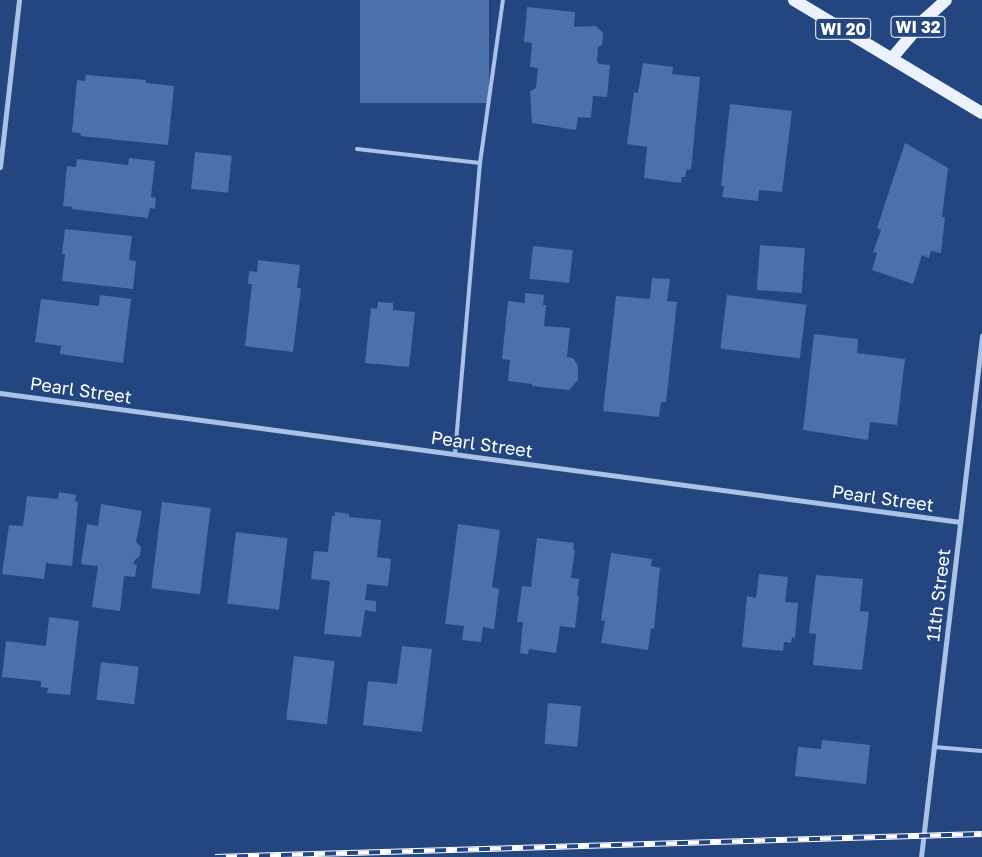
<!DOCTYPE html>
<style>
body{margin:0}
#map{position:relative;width:982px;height:857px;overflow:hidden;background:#244680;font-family:"Golos Text",sans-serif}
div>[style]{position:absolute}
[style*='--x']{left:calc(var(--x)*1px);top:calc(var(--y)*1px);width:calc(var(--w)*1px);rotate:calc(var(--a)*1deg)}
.building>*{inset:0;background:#4c70a9;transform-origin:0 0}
.service>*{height:4px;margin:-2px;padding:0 2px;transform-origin:2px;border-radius:2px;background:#abc2e7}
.minor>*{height:5px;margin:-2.5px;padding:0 2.5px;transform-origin:2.5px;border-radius:2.5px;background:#abc2e7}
.primary>*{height:12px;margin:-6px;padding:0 6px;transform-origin:6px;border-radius:6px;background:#ecf2fd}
.rail>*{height:5.5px;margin-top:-2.75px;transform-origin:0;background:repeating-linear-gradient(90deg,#244680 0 11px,#fff 0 22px);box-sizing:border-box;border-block:1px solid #fff}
span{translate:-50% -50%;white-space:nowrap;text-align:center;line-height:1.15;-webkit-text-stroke:4px #244680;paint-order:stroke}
.shield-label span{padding:1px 4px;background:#244680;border:1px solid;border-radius:4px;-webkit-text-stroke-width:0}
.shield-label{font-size:16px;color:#fff;font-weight:700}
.street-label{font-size:18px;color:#fff}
</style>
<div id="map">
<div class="building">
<i style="left:360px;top:0;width:129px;height:103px"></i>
<i style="clip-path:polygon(527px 7px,575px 12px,574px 27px,596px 26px,603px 33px,602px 45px,598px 47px,597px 61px,599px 64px,610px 65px,607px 97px,593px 96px,591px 118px,578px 117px,576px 130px,532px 123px,530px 91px,536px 88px,538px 68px,530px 67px,532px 43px,524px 42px)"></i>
<i style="clip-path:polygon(643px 63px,673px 67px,672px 74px,700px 77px,691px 170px,687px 169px,685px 177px,682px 177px,681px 183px,644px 178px,647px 147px,627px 144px,634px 92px,638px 93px)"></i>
<i style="clip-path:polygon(86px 75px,146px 80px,146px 83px,174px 86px,168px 145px,81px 136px,80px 133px,72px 132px,77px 80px,85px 81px)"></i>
<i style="clip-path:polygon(730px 104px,792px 111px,782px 192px,759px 190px,758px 201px,722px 197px,724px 186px,721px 186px)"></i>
<i style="clip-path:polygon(905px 143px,948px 168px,942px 217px,945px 217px,941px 253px,931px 251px,929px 258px,922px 255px,913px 284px,872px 270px,877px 253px,873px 252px,881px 230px,877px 228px)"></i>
<i style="left:195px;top:152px;width:37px;height:37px;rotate:6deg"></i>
<i style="clip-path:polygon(129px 158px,155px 161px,151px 197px,156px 198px,155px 209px,150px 208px,148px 218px,72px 209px,72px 207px,63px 206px,67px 166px,76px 167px,77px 159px,128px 165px)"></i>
<i style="clip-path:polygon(65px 229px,132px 236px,129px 260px,136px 261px,133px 289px,62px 281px,65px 254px,62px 254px)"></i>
<i style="left:760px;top:245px;width:45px;height:45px;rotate:4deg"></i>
<i style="left:533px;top:246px;width:40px;height:33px;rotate:6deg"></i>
<i style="clip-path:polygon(258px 260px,300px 265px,297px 288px,301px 288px,293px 352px,245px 346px,252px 284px,248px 284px,249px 271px,257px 272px)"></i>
<i style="clip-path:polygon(652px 278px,670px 279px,667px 301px,677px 302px,666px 402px,661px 402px,659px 417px,603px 411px,616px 296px,650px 299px)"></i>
<i style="clip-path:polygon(525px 293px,544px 295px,543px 305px,546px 305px,544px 326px,570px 328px,567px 357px,573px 358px,578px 366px,578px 380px,569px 390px,532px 386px,532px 384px,508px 381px,510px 360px,502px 359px,508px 301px,525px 303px)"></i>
<i style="clip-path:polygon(100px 295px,131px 299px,123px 363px,60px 354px,61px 346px,35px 342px,41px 299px,99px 306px)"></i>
<i style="left:727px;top:295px;width:80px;height:54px;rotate:7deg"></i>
<i style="clip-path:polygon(378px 302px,393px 303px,393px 310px,415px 312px,409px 367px,365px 363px,371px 308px,377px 309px)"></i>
<i style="clip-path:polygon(814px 334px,858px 339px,857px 353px,905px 359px,897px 425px,870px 422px,868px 440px,803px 430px)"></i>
<i style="clip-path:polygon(59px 492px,76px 495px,75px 501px,78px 502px,72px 566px,46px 563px,44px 579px,2px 574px,9px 525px,23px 526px,27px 496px,58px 499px)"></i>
<i style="left:162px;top:502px;width:49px;height:87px;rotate:7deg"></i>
<i style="clip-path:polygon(101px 504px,142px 511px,136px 542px,141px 547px,140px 556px,134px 561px,134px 564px,137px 565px,135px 577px,124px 576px,120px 611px,92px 607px,98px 566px,81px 564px,87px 524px,98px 526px)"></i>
<i style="clip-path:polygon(335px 512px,349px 514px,349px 517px,381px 520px,377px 557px,391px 559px,388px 586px,367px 584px,365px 600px,376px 601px,376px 612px,365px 610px,361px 637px,324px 634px,330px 581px,311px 579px,314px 551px,328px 552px,332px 516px,335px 516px)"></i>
<i style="clip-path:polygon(458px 524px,500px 530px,492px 587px,499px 589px,494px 629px,483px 627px,481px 642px,462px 640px,464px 626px,445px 624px)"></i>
<i style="left:236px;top:532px;width:52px;height:72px;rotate:7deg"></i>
<i style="clip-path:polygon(537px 538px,574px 543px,573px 550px,575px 550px,571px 578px,579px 579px,577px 596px,579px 596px,575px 628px,560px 626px,556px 653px,529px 649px,528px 654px,520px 653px,523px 622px,517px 622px,522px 586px,531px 587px)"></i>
<i style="clip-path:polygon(611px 553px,652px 559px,651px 566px,660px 568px,654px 629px,651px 628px,648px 650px,601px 643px,605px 621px,601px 620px)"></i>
<i style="clip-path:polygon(759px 574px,788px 577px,785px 602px,798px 603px,795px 638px,792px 637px,791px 643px,784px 642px,783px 651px,742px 647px,747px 596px,756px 598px)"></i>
<i style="clip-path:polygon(816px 575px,863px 579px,860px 611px,869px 612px,862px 670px,813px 665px,816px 634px,809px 633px)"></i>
<i style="clip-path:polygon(49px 617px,79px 621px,70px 695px,47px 693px,48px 688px,41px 687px,41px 681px,2px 677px,6px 641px,46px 646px)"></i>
<i style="clip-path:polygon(402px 646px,432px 649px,422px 732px,363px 725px,368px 681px,397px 684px)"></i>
<i style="left:294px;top:656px;width:41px;height:64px;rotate:7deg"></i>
<i style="left:101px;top:662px;width:38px;height:38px;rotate:7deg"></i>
<i style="left:548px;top:703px;width:33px;height:41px;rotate:5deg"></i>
<i style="clip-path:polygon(822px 740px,870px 745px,866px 784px,795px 776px,798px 747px,821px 749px)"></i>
</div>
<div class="service">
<i style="--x:357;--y:149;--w:124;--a:6.5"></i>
<i style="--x:455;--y:454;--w:292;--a:-85.1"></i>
<i style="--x:480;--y:163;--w:165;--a:-82"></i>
<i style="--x:934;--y:747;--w:48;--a:4.8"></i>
</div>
<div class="minor">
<i style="--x:0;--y:167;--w:168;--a:-83.5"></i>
<i style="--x:0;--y:393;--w:969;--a:7.65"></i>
<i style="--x:921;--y:857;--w:525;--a:-83.32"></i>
</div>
<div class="primary">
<i style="--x:794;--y:0;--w:219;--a:31"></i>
<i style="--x:892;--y:58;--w:51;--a:-49.8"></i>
<i style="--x:925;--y:19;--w:28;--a:-42"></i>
</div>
<div class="rail">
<i style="--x:215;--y:857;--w:767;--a:-1.72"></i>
</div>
<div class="shield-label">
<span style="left:918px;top:27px">WI 32</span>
<span style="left:843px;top:29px">WI 20</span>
</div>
<div class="street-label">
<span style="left:81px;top:390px;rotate:8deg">Pearl Street</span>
<span style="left:482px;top:444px;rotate:8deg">Pearl Street</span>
<span style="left:883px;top:498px;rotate:8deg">Pearl Street</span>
<span style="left:938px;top:595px;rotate:-83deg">11th Street</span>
</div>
</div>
